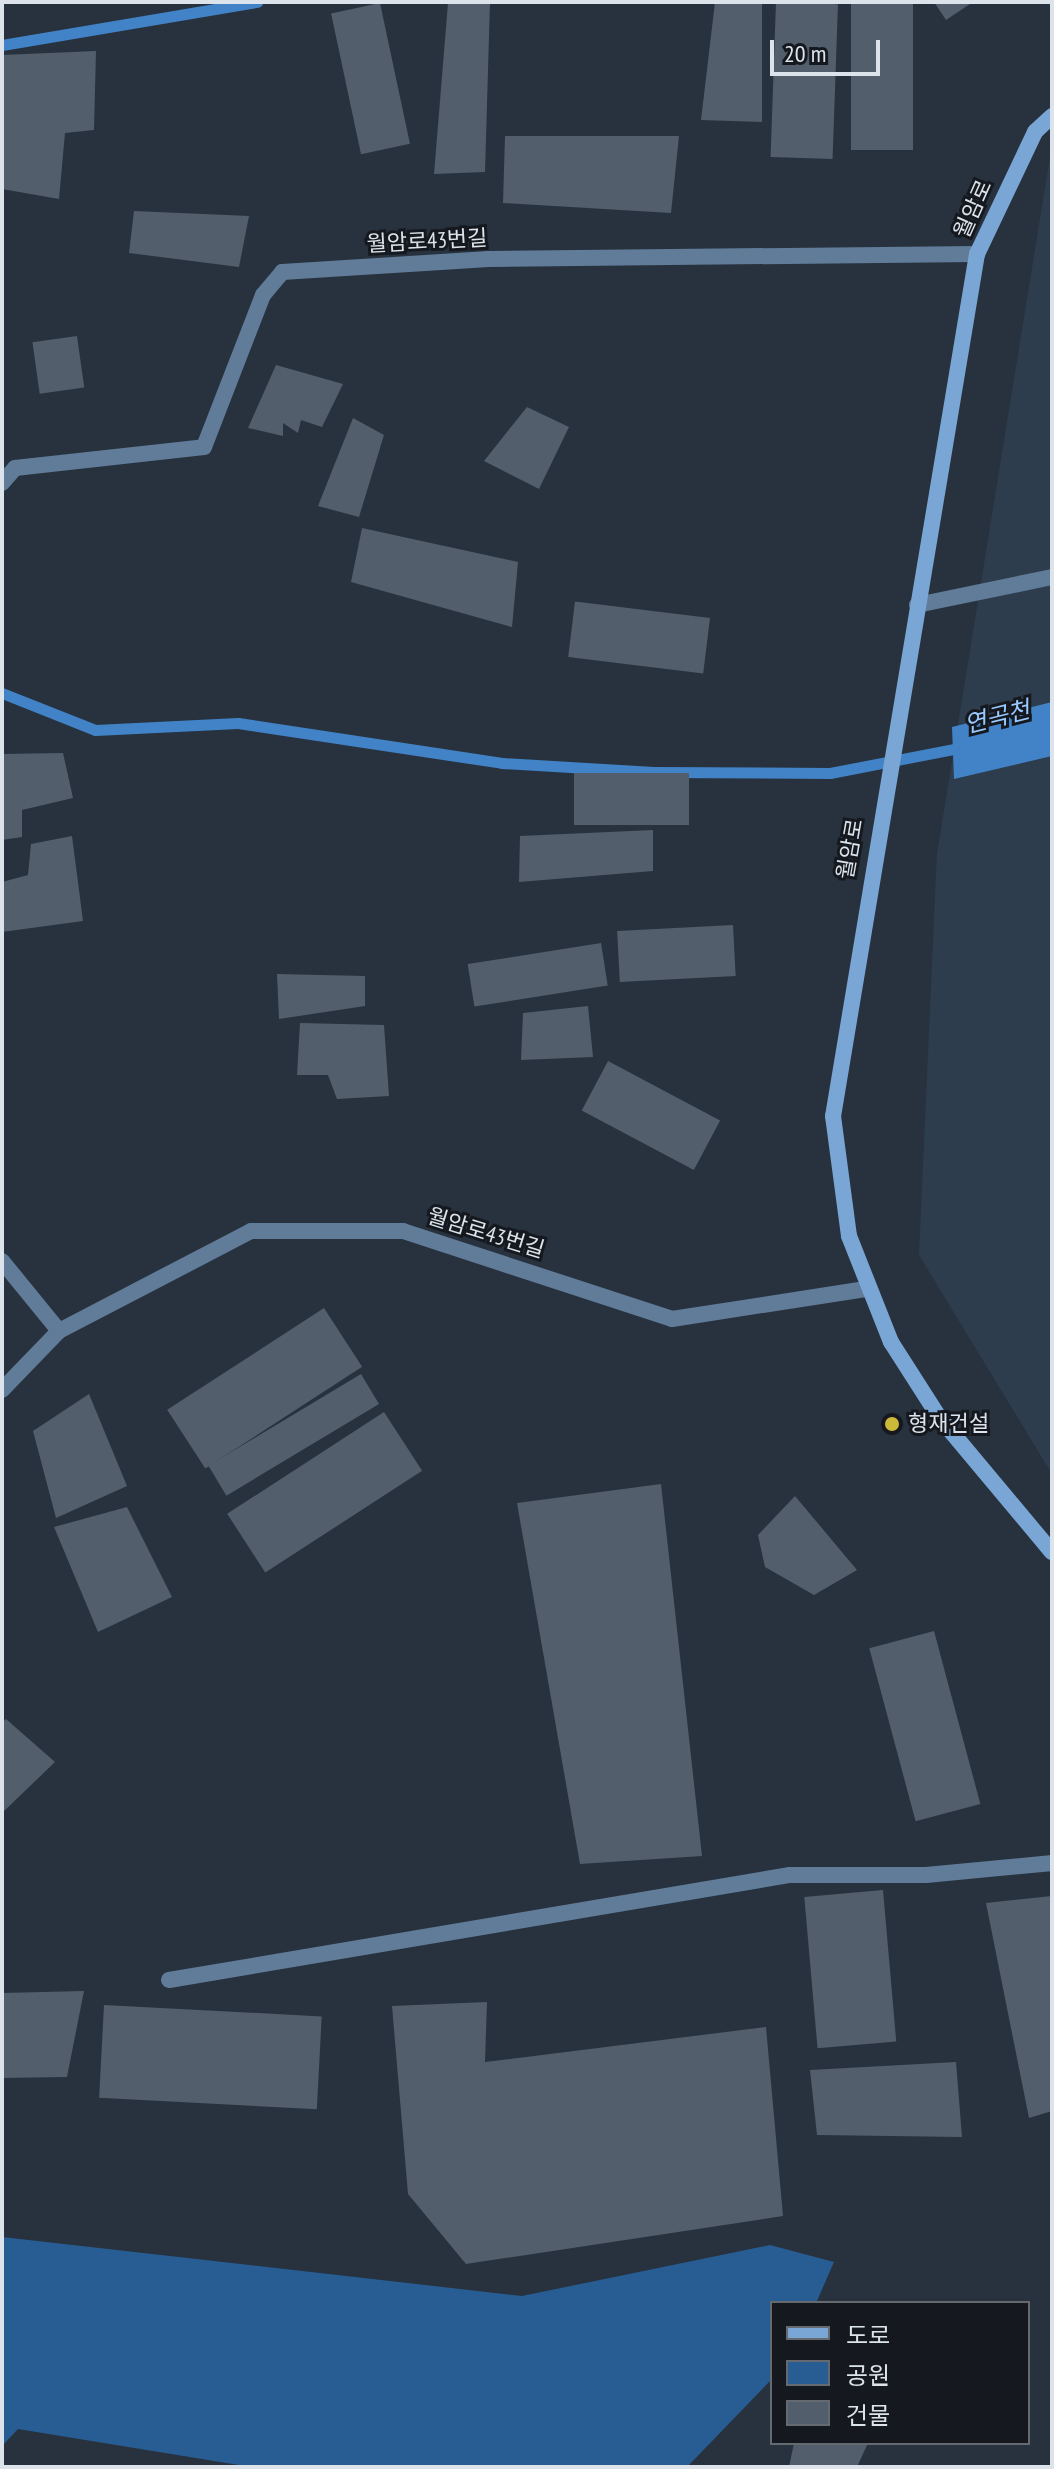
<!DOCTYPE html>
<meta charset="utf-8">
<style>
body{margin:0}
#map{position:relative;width:1054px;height:2469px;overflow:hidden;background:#27323e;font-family:"PT Sans Narrow","Noto Sans KR",sans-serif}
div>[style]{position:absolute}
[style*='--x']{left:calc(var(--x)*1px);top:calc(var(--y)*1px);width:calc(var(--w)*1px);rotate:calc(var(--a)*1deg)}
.built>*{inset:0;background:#2e3d4d}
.green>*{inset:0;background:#285d93}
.water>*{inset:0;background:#4183c6}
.stream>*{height:11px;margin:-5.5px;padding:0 5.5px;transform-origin:5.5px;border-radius:5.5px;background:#4183c6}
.building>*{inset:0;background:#525e6b;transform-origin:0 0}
.lane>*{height:16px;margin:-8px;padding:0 8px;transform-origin:8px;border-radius:8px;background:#617c99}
.street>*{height:16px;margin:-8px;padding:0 8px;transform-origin:8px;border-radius:8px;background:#617c99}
.secondary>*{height:16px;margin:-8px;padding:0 8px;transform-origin:8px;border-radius:8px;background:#7aa6d5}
.dots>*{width:22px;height:22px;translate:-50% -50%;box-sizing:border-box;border:4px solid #15191f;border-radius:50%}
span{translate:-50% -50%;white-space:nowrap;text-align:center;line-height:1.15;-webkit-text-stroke:6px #15191f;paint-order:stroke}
.street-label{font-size:22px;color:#dce3eb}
.poi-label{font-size:22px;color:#dce3eb}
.left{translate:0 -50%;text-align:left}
.water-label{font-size:24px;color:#98c9ff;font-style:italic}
.frame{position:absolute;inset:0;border:4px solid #dce3eb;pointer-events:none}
.legend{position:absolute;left:770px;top:2301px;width:260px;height:144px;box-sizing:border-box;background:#15191f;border:2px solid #656a71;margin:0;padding:10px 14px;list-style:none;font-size:24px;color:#dce3eb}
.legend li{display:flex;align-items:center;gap:16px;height:40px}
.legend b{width:40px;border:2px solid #656a71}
.scale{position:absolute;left:770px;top:40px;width:110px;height:36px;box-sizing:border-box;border:4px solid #dce3eb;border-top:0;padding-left:10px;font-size:24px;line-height:28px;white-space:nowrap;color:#dce3eb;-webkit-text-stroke:6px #15191f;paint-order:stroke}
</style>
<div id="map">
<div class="built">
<i style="clip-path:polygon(1052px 145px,1052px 1474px,919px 1255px,937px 854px)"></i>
</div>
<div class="green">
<i style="clip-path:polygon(2px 2237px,522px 2296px,770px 2245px,834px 2262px,816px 2303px,772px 2303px,772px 2379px,687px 2467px,251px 2467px,18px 2429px,2px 2446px)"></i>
</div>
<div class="water">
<i style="clip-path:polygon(1052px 702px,1052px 756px,954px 779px,952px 727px)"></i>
</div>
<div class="stream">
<i style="--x:2;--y:45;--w:259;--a:-9.6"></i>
<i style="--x:2;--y:693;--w:100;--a:21.7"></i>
<i style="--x:95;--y:730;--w:143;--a:-2.8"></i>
<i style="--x:238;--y:723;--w:267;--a:8.6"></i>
<i style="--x:502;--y:763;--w:152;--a:3.4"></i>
<i style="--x:654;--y:772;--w:176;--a:0.3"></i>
<i style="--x:830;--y:773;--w:136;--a:-11"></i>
</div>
<div class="building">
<i style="clip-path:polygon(490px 2px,485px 172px,434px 174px,448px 3px)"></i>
<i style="clip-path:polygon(715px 2px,762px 3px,762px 122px,701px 120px)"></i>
<i style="left:776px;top:2px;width:62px;height:155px;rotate:2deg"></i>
<i style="left:851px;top:2px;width:62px;height:148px"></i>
<i style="clip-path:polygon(934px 2px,973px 2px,946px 20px)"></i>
<i style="left:380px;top:3px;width:144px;height:50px;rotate:78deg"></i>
<i style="clip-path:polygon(96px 51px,94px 130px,65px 133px,59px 199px,2px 189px,2px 55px)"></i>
<i style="clip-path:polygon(505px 136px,679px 136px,671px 213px,503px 203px)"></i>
<i style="clip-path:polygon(134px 211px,249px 216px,239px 267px,129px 253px)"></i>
<i style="left:77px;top:336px;width:52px;height:45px;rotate:82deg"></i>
<i style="clip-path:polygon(276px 365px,343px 384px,322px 427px,301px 420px,298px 433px,283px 423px,283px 436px,248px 428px)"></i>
<i style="clip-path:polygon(527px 407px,569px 427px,539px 489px,484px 461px)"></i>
<i style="clip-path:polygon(353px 418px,384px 435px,359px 517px,318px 506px)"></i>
<i style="clip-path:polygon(362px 528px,518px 562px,512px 627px,351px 582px)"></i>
<i style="left:710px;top:618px;width:56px;height:136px;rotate:97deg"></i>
<i style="clip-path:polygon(63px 753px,73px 798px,22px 810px,22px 837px,2px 840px,2px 754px)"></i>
<i style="left:689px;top:773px;width:52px;height:115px;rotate:90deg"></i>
<i style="clip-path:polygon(653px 830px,653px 871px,519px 882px,520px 836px)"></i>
<i style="clip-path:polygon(72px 836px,83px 921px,2px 932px,2px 882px,28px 875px,31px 844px)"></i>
<i style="left:733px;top:925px;width:51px;height:116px;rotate:87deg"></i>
<i style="left:601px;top:943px;width:43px;height:135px;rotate:81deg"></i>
<i style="clip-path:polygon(277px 974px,365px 976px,365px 1006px,279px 1019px)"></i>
<i style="clip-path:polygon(588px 1006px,593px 1057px,521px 1060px,523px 1013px)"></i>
<i style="clip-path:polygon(300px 1023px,384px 1025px,389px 1096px,337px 1099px,328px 1075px,297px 1075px)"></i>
<i style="left:608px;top:1061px;width:127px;height:56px;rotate:28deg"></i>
<i style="left:324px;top:1308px;width:70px;height:187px;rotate:57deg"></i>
<i style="left:361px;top:1374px;width:35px;height:178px;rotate:59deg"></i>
<i style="clip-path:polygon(89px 1394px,127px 1486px,56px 1518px,33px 1431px)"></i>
<i style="left:384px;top:1412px;width:70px;height:187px;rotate:57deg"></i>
<i style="clip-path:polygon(661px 1484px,702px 1856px,580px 1864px,517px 1503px)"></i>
<i style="clip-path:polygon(795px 1496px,857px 1570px,814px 1595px,765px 1567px,758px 1535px)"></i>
<i style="clip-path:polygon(127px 1507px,172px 1597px,98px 1632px,54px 1527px)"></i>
<i style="left:934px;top:1631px;width:179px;height:67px;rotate:75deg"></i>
<i style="clip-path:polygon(6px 1719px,55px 1762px,2px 1813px,2px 1722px)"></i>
<i style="left:883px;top:1890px;width:152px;height:79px;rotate:85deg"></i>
<i style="clip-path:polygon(1052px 1896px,1052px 2111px,1029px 2118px,986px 1903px)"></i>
<i style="clip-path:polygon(84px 1991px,67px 2077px,2px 2078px,2px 1993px)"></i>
<i style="clip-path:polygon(487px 2002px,485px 2062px,766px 2027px,783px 2216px,466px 2264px,408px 2194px,392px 2006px)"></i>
<i style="left:104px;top:2005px;width:218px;height:93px;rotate:3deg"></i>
<i style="clip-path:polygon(956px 2062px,962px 2137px,817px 2135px,810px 2070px)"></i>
<i style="clip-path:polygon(794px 2443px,868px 2443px,857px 2467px,789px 2467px)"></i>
</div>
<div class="lane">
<i style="--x:917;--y:605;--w:138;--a:-11.7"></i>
<i style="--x:169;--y:1980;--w:630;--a:-9.6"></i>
<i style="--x:790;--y:1875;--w:136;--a:0"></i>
<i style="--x:926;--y:1875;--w:127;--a:-5.4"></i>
</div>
<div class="street">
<i style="--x:2;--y:483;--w:20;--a:-49"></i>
<i style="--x:15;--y:468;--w:190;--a:-6.3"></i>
<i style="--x:204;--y:447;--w:163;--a:-68.8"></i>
<i style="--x:263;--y:295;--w:30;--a:-50"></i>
<i style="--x:282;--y:272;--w:207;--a:-3.6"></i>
<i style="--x:489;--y:259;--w:488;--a:-0.6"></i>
<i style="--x:2;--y:1261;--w:90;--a:50.8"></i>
<i style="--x:2;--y:1390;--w:82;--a:-46"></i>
<i style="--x:59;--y:1331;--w:216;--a:-27.5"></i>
<i style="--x:251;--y:1231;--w:152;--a:0"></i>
<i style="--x:403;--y:1231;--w:283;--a:18.1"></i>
<i style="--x:672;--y:1319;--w:196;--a:-8.8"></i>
</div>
<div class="secondary">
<i style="--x:1052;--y:116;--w:23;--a:137"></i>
<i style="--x:1035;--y:132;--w:135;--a:115.4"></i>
<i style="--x:977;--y:254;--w:874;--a:99.48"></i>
<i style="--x:833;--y:1116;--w:121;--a:82.4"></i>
<i style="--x:849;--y:1236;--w:114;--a:68.4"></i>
<i style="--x:891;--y:1342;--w:89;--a:57.4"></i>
<i style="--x:939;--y:1417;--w:176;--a:50.1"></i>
</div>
<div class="dots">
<i style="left:892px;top:1424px;background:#ccb939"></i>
</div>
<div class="street-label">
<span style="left:973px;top:209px;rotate:-66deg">월암로</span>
<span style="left:427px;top:241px;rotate:-3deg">월암로43번길</span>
<span style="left:850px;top:849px;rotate:-80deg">월암로</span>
<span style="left:486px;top:1233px;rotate:17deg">월암로43번길</span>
</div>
<div class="poi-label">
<span class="left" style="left:908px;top:1424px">형재건설</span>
</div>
<div class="water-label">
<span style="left:997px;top:717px;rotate:-14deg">연곡천</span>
</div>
<div class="frame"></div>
<ul class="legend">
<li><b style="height:10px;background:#7aa6d5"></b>도로</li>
<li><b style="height:22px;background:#285d93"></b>공원</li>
<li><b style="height:22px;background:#525e6b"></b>건물</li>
</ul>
<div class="scale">20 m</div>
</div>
